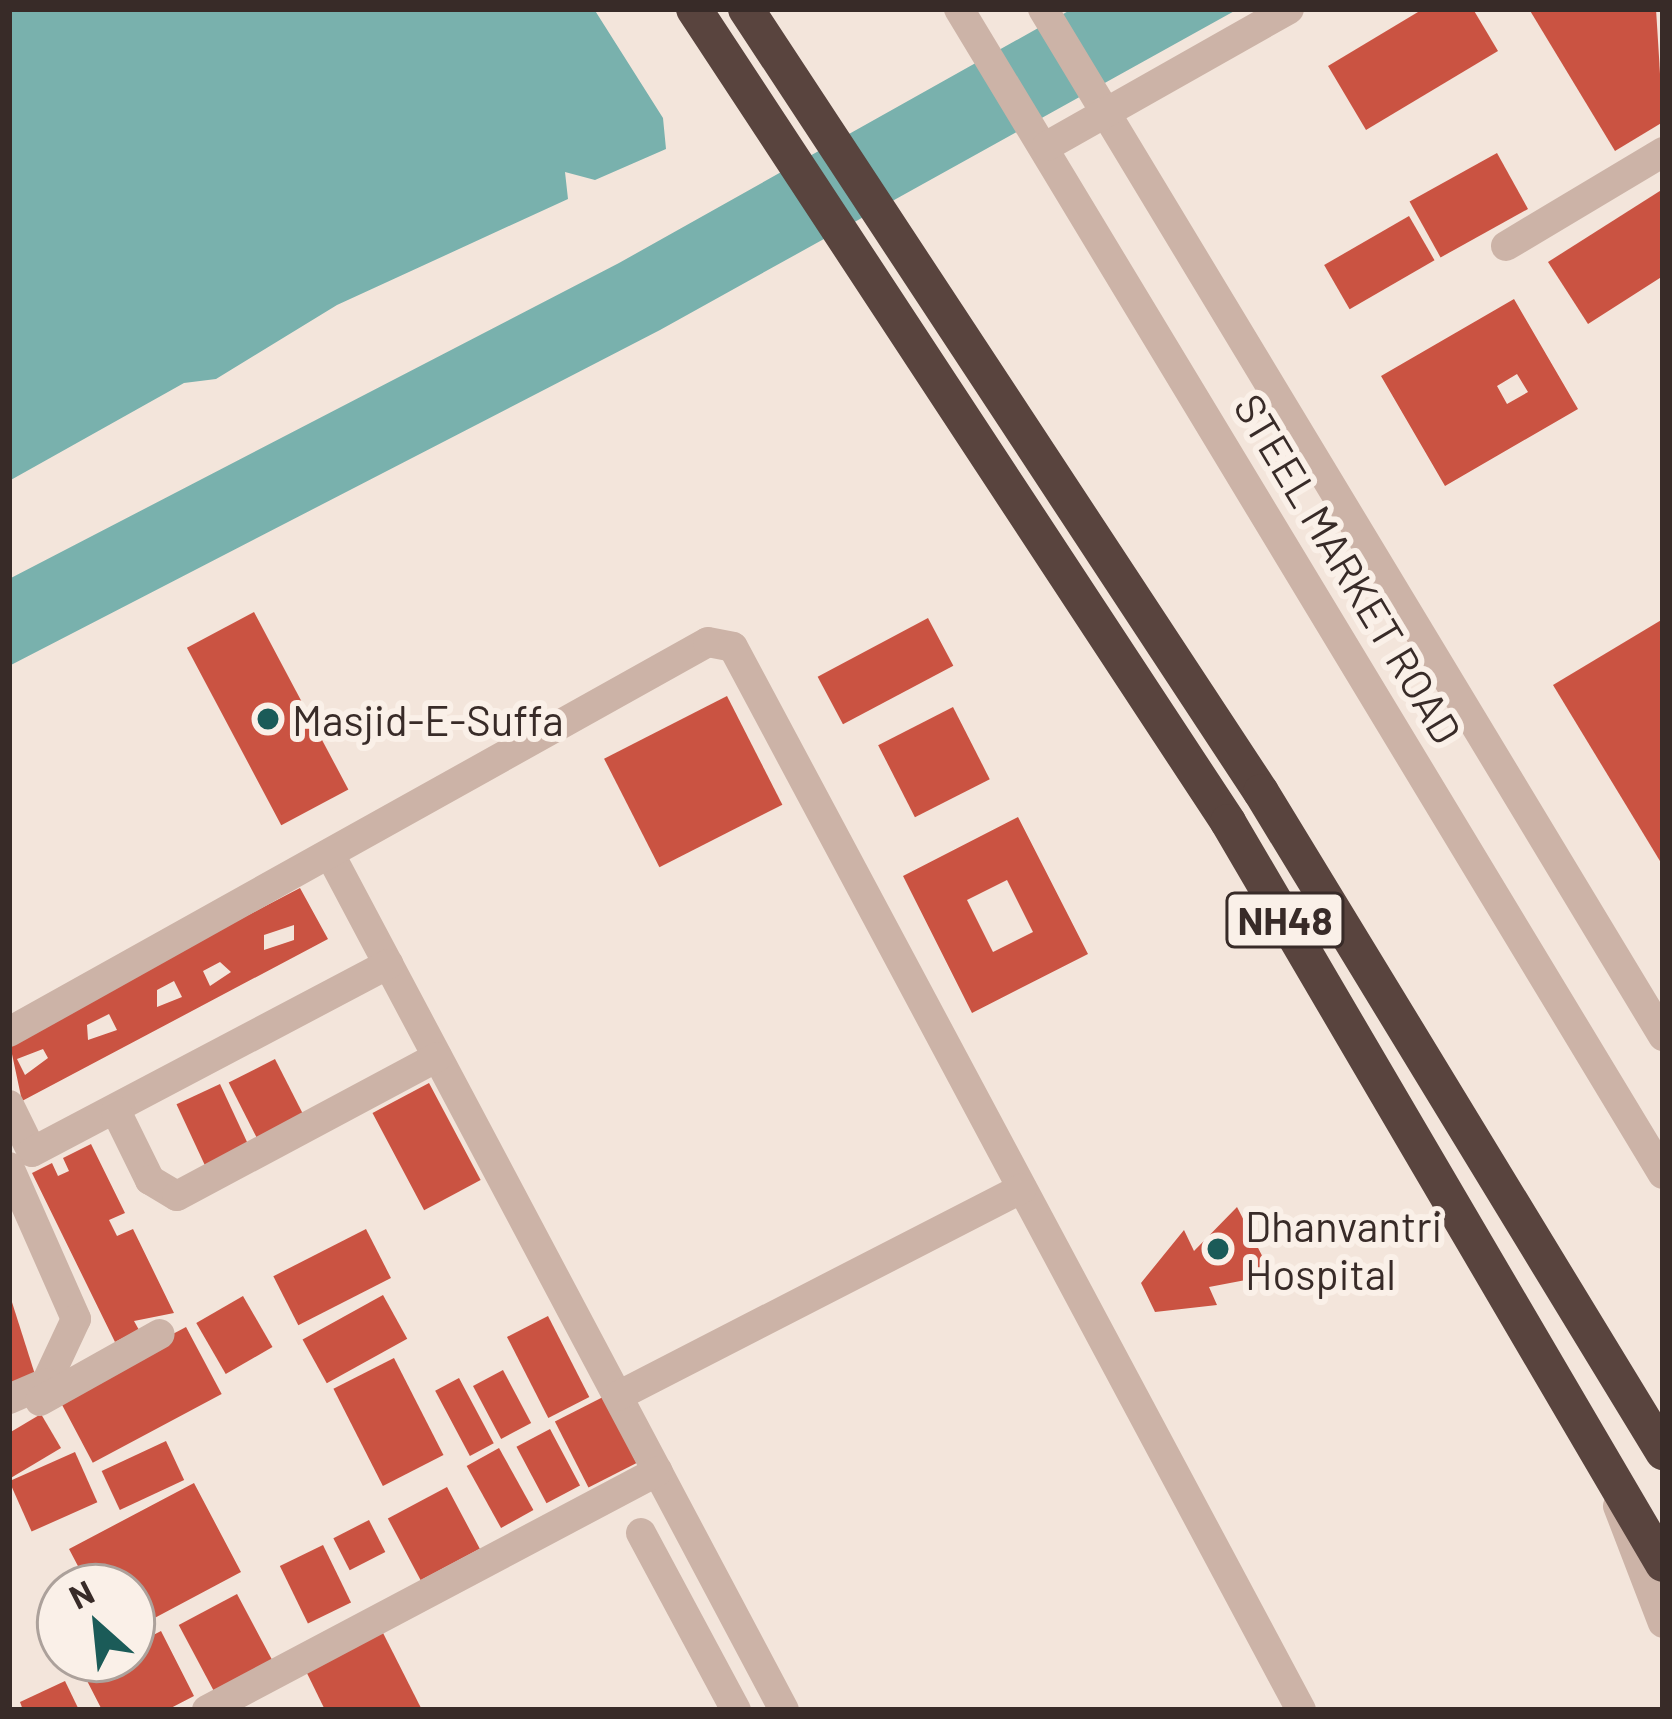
<!DOCTYPE html>
<style>
body{margin:0}
#map{position:relative;width:1672px;height:1719px;overflow:hidden;background:#f3e5db;font-family:Barlow,sans-serif}
div>[style]{position:absolute}
[style*='--x']{left:calc(var(--x)*1px);top:calc(var(--y)*1px);width:calc(var(--w)*1px);rotate:calc(var(--a)*1deg)}
.water>*{inset:0;background:#79b1ad}
.building>*{inset:0;background:#ca5342;transform-origin:0 0}
.minor>*{height:30px;margin:-15px;padding:0 15px;transform-origin:15px;border-radius:15px;background:#ccb3a7}
.highway>*{height:36px;margin:-18px;padding:0 18px;transform-origin:18px;border-radius:18px;background:#59443e}
.dots>*{width:33px;height:33px;translate:-50% -50%;box-sizing:border-box;border:6px solid #faf0e8;border-radius:50%}
span{translate:-50% -50%;white-space:nowrap;text-align:center;line-height:1.15;-webkit-text-stroke:12px #faf0e8;paint-order:stroke}
.shield-label span{padding:3px 9px;background:#faf0e8;border:3px solid;border-radius:9px;-webkit-text-stroke-width:0}
.shield-label{font-size:39px;color:#382b28;font-weight:700}
.street-label{font-size:42px;color:#382b28}
.poi-label{font-size:42px;color:#382b28}
.left{translate:0 -50%;text-align:left}
.frame{position:absolute;inset:0;border:12px solid #382b28;pointer-events:none}
.north{position:absolute;left:36px;top:1563px;width:120px;height:120px;box-sizing:border-box;background:#faf0e8;border:3px solid #aca19b;border-radius:50%;rotate:333deg;font-size:33px;font-weight:700;line-height:48px;text-align:center;color:#382b28}
.north::after{content:'';display:block;margin:auto;width:42px;height:54px;background:#1b5b58;clip-path:polygon(50% 0,100% 100%,50% 72%,0 100%)}
</style>
<div id="map">
<div class="water">
<i style="clip-path:polygon(9px 9px,594px 9px,663px 118px,666px 149px,595px 180px,565px 172px,568px 199px,337px 305px,216px 379px,184px 383px,9px 481px)"></i>
<i style="clip-path:polygon(1072px 9px,1238px 9px,660px 330px,9px 666px,9px 579px,619px 263px)"></i>
</div>
<div class="building">
<i style="clip-path:polygon(1423px 9px,1473px 9px,1498px 51px,1366px 130px,1328px 66px)"></i>
<i style="clip-path:polygon(1529px 9px,1656px 9px,1663px 122px,1615px 151px)"></i>
<i style="left:1497px;top:153px;width:64px;height:100px;rotate:61deg"></i>
<i style="clip-path:polygon(1663px 189px,1663px 276px,1588px 324px,1548px 262px)"></i>
<i style="left:1409px;top:216px;width:51px;height:98px;rotate:60deg"></i>
<i style="clip-path:polygon(evenodd,1514px 299px,1578px 409px,1445px 486px,1381px 376px,1514px 299px,1517px 374px,1528px 392px,1507px 404px,1497px 386px,1517px 374px)"></i>
<i style="left:254px;top:612px;width:201px;height:76px;rotate:62deg"></i>
<i style="left:928px;top:618px;width:54px;height:125px;rotate:62deg"></i>
<i style="clip-path:polygon(1663px 619px,1663px 866px,1553px 685px)"></i>
<i style="left:727px;top:696px;width:122px;height:138px;rotate:63deg"></i>
<i style="left:953px;top:707px;width:81px;height:84px;rotate:63deg"></i>
<i style="clip-path:polygon(evenodd,1018px 817px,1088px 954px,972px 1013px,903px 876px,1018px 817px,1007px 880px,1033px 932px,993px 952px,967px 900px,1007px 880px)"></i>
<i style="clip-path:polygon(evenodd,300px 888px,328px 939px,22px 1101px,9px 1040px,300px 888px,294px 925px,294px 940px,264px 950px,264px 935px,294px 925px,300px 888px,220px 962px,231px 972px,210px 986px,203px 971px,220px 962px,300px 888px,174px 981px,182px 997px,157px 1007px,157px 990px,174px 981px,300px 888px,109px 1014px,117px 1030px,88px 1040px,87px 1025px,109px 1014px,300px 888px,43px 1049px,48px 1058px,25px 1075px,17px 1059px,43px 1049px)"></i>
<i style="left:275px;top:1059px;width:72px;height:52px;rotate:63deg"></i>
<i style="left:429px;top:1083px;width:110px;height:64px;rotate:62deg"></i>
<i style="left:220px;top:1084px;width:70px;height:48px;rotate:65deg"></i>
<i style="clip-path:polygon(91px 1144px,125px 1213px,109px 1220px,117px 1236px,133px 1229px,174px 1313px,134px 1321px,139px 1330px,115px 1342px,32px 1173px,52px 1163px,58px 1176px,69px 1171px,63px 1158px)"></i>
<i style="clip-path:polygon(1237px 1207px,1272px 1275px,1209px 1287px,1217px 1305px,1155px 1312px,1141px 1283px,1184px 1230px,1194px 1251px)"></i>
<i style="left:366px;top:1229px;width:55px;height:104px;rotate:63deg"></i>
<i style="left:383px;top:1295px;width:50px;height:92px;rotate:61deg"></i>
<i style="clip-path:polygon(10px 1296px,38px 1384px,9px 1393px,9px 1297px)"></i>
<i style="left:243px;top:1296px;width:59px;height:54px;rotate:60deg"></i>
<i style="left:548px;top:1316px;width:91px;height:46px;rotate:63deg"></i>
<i style="left:186px;top:1327px;width:76px;height:146px;rotate:62deg"></i>
<i style="left:394px;top:1358px;width:109px;height:68px;rotate:63deg"></i>
<i style="left:503px;top:1370px;width:60px;height:34px;rotate:62deg"></i>
<i style="left:459px;top:1378px;width:74px;height:27px;rotate:62deg"></i>
<i style="left:603px;top:1397px;width:74px;height:54px;rotate:63deg"></i>
<i style="clip-path:polygon(41px 1414px,61px 1448px,9px 1479px,9px 1433px)"></i>
<i style="left:550px;top:1429px;width:64px;height:38px;rotate:62deg"></i>
<i style="left:166px;top:1441px;width:43px;height:71px;rotate:65deg"></i>
<i style="left:499px;top:1448px;width:71px;height:37px;rotate:61deg"></i>
<i style="left:75px;top:1452px;width:55px;height:72px;rotate:66deg"></i>
<i style="clip-path:polygon(194px 1483px,241px 1572px,132px 1630px,132px 1587px,89px 1587px,69px 1549px)"></i>
<i style="left:447px;top:1487px;width:70px;height:67px;rotate:62deg"></i>
<i style="left:369px;top:1520px;width:36px;height:40px;rotate:63deg"></i>
<i style="left:323px;top:1545px;width:64px;height:48px;rotate:64deg"></i>
<i style="left:237px;top:1594px;width:76px;height:66px;rotate:62deg"></i>
<i style="clip-path:polygon(380px 1627px,422px 1710px,325px 1710px,303px 1665px)"></i>
<i style="clip-path:polygon(161px 1631px,194px 1696px,167px 1710px,102px 1710px,82px 1671px,132px 1659px,132px 1646px)"></i>
<i style="clip-path:polygon(65px 1681px,79px 1710px,23px 1710px,20px 1702px)"></i>
</div>
<div class="minor">
<i style="--x:959;--y:9;--w:1361;--a:58.86"></i>
<i style="--x:1043;--y:9;--w:1200;--a:58.88"></i>
<i style="--x:1047;--y:146;--w:278;--a:-29.5"></i>
<i style="--x:1506;--y:246;--w:183;--a:-30.9"></i>
<i style="--x:333;--y:860;--w:962;--a:62.05"></i>
<i style="--x:9;--y:1032;--w:800;--a:-29.16"></i>
<i style="--x:708;--y:642;--w:25;--a:11"></i>
<i style="--x:733;--y:647;--w:1205;--a:61.88"></i>
<i style="--x:9;--y:1105;--w:52;--a:63.9"></i>
<i style="--x:32;--y:1152;--w:403;--a:-27.8"></i>
<i style="--x:116;--y:1111;--w:77;--a:63.8"></i>
<i style="--x:150;--y:1180;--w:31;--a:31"></i>
<i style="--x:177;--y:1196;--w:295;--a:-28.1"></i>
<i style="--x:9;--y:1167;--w:166;--a:66.2"></i>
<i style="--x:76;--y:1319;--w:71;--a:115.1"></i>
<i style="--x:46;--y:1383;--w:40;--a:156.6"></i>
<i style="--x:618;--y:1396;--w:454;--a:-27.2"></i>
<i style="--x:40;--y:1401;--w:137;--a:-29.2"></i>
<i style="--x:1618;--y:1506;--w:125;--a:69"></i>
<i style="--x:641;--y:1533;--w:201;--a:61.8"></i>
<i style="--x:207;--y:1710;--w:510;--a:-27.92"></i>
</div>
<div class="highway">
<i style="--x:694;--y:9;--w:973;--a:56.7"></i>
<i style="--x:1228;--y:822;--w:860;--a:59.62"></i>
<i style="--x:746;--y:9;--w:937;--a:56.67"></i>
<i style="--x:1261;--y:792;--w:773;--a:58.65"></i>
</div>
<div class="dots">
<i style="left:268px;top:719px;background:#1b5b58"></i>
<i style="left:1218px;top:1249px;background:#1b5b58"></i>
</div>
<div class="shield-label">
<span style="left:1285px;top:920px">NH48</span>
</div>
<div class="street-label">
<span style="left:1349px;top:568px;rotate:59deg">STEEL MARKET ROAD</span>
</div>
<div class="poi-label">
<span class="left" style="left:292px;top:719px">Masjid-E-Suffa</span>
<span class="left" style="left:1245px;top:1249px">Dhanvantri<br>Hospital</span>
</div>
<div class="frame"></div>
<div class="north">N</div>
</div>
